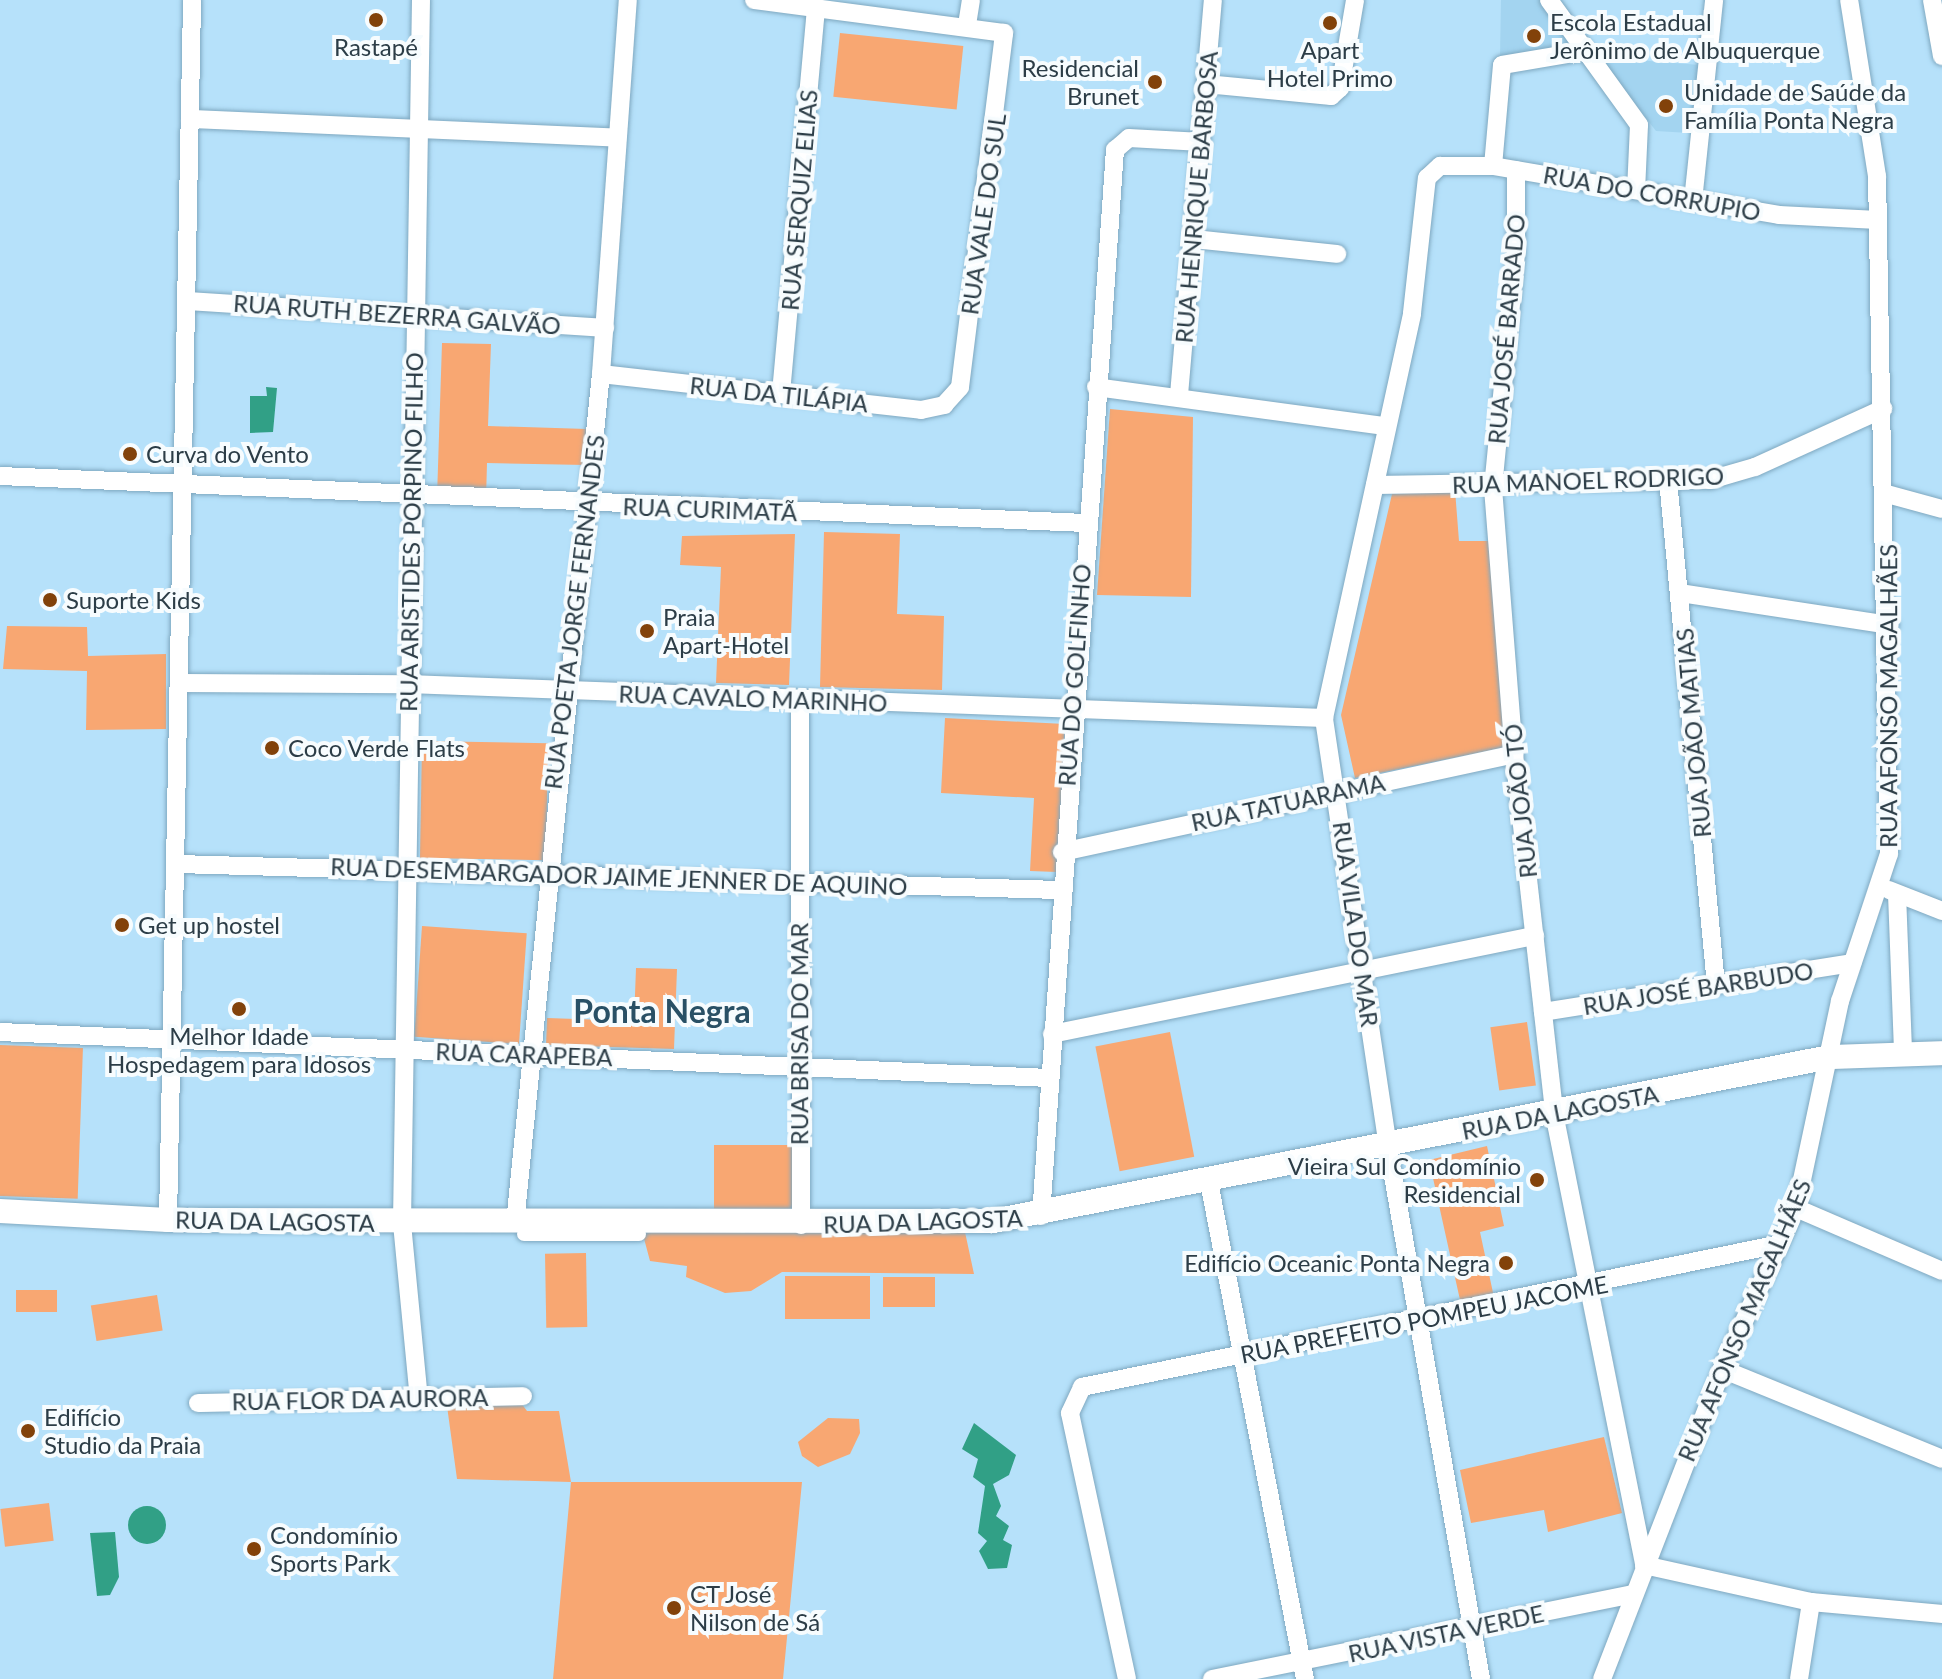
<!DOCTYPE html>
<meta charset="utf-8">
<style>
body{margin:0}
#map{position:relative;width:1942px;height:1679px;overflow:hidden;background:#b6e1fa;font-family:Lato,sans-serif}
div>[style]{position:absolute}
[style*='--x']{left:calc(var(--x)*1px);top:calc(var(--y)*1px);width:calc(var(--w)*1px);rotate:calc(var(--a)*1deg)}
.built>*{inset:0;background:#a3d4f0}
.green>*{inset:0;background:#f8a772;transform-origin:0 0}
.water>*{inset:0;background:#31a086}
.round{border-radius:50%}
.roads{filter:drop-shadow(0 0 2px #7fa8c0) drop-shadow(0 0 2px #7fa8c0)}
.pedestrian>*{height:14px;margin:-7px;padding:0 7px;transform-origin:7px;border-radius:7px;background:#fff}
.minor>*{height:18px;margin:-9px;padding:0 9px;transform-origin:9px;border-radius:9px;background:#fff}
.tertiary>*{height:24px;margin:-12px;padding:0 12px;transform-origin:12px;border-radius:12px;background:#fff}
.dots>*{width:22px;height:22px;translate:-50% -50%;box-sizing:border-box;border:4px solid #f7fcfe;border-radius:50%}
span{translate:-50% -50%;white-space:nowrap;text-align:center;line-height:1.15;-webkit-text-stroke:8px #f7fcfe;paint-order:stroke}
.poi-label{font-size:24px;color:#2c3d47}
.left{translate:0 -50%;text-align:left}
.right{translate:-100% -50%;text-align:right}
.street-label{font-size:24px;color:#2c3d47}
.district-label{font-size:32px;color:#295065;font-weight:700}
</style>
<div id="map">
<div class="built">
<i style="clip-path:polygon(1501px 0,1540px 0,1578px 47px,1500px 57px)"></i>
<i style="clip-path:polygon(1599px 57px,1700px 65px,1689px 133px,1656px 131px)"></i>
</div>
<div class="green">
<i style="left:840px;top:33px;width:124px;height:64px;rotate:6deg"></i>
<i style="clip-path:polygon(442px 343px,491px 344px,488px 426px,587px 429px,586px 465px,487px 463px,486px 499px,437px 497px)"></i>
<i style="clip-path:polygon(1110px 409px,1193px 417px,1191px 597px,1097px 595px)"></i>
<i style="clip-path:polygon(1455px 490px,1459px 541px,1494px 541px,1507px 747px,1355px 778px,1341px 715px,1392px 494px)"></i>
<i style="clip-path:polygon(824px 532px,900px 534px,897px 614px,944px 616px,942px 690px,820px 687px)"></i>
<i style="clip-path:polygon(795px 534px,789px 685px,716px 683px,721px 567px,680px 565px,682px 536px)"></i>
<i style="clip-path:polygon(7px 626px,87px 627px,88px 656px,166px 654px,166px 729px,86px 730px,87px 671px,3px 669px)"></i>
<i style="clip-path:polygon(945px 718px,1065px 724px,1057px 872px,1030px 871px,1034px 798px,941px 793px)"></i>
<i style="left:422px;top:741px;width:126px;height:117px;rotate:1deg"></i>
<i style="left:422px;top:926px;width:105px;height:111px;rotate:4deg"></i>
<i style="clip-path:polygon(636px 968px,677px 969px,674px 1049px,546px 1045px,547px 1018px,634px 1021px)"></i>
<i style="left:1527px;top:1022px;width:64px;height:37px;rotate:82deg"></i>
<i style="left:1170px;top:1032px;width:127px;height:76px;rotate:79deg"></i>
<i style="left:0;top:1045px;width:83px;height:151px;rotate:2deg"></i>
<i style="left:714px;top:1145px;width:79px;height:66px"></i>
<i style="clip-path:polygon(1487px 1146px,1504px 1226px,1480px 1232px,1495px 1302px,1462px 1309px,1429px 1160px)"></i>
<i style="clip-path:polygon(642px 1231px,965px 1232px,974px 1274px,782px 1272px,751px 1291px,725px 1293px,686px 1277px,687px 1266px,650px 1261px)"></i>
<i style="left:586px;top:1253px;width:74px;height:41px;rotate:89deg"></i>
<i style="left:785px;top:1276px;width:85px;height:43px"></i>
<i style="left:935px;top:1277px;width:30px;height:52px;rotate:90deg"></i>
<i style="left:16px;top:1290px;width:41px;height:22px"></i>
<i style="left:157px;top:1295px;width:36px;height:67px;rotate:81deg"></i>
<i style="clip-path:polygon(521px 1403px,527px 1411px,559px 1411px,571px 1482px,802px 1482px,783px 1679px,553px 1679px,571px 1482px,457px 1479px,447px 1406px)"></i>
<i style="clip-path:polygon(828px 1418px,859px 1419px,860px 1433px,850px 1454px,818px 1467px,802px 1456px,798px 1442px)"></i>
<i style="clip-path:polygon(1604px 1437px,1622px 1513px,1548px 1532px,1544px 1510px,1471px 1523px,1460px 1470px)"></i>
<i style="left:49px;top:1503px;width:38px;height:49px;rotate:83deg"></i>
</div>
<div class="water">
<i style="clip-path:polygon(266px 387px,277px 388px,273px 432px,250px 433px,250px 396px,267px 396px)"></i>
<i style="clip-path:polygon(974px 1423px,1016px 1455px,1009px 1475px,993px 1484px,1001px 1506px,996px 1516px,1009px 1526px,1003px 1540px,1012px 1545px,1007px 1568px,988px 1569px,979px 1551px,987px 1541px,978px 1533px,985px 1486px,973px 1477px,978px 1459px,962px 1449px)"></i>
<i class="round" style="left:128px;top:1506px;width:38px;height:38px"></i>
<i style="clip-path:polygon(115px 1532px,119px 1577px,110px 1595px,97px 1596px,90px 1533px)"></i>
</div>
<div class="roads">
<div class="pedestrian">
<i style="--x:524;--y:1234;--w:115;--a:0"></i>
</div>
<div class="minor">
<i style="--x:1549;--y:0;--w:154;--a:54.2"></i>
<i style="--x:1639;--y:125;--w:65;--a:92.6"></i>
<i style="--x:1932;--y:0;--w:57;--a:79.9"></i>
<i style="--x:967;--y:25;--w:25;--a:-81"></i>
<i style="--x:1206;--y:84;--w:126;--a:5.5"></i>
<i style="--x:1331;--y:96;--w:12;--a:-42"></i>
<i style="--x:1340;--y:88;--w:89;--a:-80.3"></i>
<i style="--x:190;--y:119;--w:427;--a:2.5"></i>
<i style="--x:1493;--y:166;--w:101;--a:-84.9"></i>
<i style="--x:1502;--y:65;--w:85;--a:-9.5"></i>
<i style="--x:1516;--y:170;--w:83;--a:90"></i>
<i style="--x:1516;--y:253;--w:236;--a:95.6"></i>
<i style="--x:1493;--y:488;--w:267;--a:85.5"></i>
<i style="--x:1514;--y:754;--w:361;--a:83.6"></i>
<i style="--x:1554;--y:1113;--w:461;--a:78.7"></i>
<i style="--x:1693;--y:201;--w:202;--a:-84"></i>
<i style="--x:1193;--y:239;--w:145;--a:5.9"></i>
<i style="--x:189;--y:301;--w:417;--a:3.7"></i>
<i style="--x:601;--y:374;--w:322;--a:6.4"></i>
<i style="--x:921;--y:410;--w:24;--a:-12"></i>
<i style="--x:944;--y:405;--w:24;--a:-48"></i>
<i style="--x:960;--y:387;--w:357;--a:-82.9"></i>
<i style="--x:1004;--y:33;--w:252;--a:-172.5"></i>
<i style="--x:1096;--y:387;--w:292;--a:7.7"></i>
<i style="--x:781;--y:393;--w:388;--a:-84.8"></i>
<i style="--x:1179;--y:395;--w:396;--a:-85.1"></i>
<i style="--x:0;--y:476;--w:1086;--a:2.48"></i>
<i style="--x:1668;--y:480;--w:507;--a:84.57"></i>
<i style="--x:1375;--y:485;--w:335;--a:-0.9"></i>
<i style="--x:1710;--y:480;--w:47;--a:-16.1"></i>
<i style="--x:1755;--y:467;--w:141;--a:-24.4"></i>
<i style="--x:1887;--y:494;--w:57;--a:15.3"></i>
<i style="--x:1680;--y:593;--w:212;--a:8.7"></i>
<i style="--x:181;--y:683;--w:227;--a:0.3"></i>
<i style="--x:408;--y:684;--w:917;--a:2.13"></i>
<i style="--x:800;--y:699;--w:526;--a:89.89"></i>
<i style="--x:1062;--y:852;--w:463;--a:-12.2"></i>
<i style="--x:178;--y:864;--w:882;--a:1.69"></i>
<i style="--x:1889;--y:890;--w:57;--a:21.6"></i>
<i style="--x:1897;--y:894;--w:155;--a:87.8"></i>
<i style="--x:1543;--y:1012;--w:313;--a:-9"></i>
<i style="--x:0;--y:1032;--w:1050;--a:2.51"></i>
<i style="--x:1052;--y:1034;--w:493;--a:-11.5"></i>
<i style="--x:1209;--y:1182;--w:506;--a:79.07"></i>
<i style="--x:1796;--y:1208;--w:159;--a:23.3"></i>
<i style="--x:1041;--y:1216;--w:1069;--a:-86.03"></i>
<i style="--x:1115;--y:150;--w:18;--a:-41"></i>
<i style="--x:1129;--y:138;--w:73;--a:3.1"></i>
<i style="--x:168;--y:1220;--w:1220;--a:-88.87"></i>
<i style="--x:515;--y:1223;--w:853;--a:-84.22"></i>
<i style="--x:601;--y:374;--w:375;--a:-85.9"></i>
<i style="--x:1722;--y:1369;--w:238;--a:22.2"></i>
<i style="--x:419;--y:1400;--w:179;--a:-95.5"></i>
<i style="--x:402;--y:1222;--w:1222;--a:-89.11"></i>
<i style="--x:198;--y:1403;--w:325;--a:-1.2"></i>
<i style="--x:1644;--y:1565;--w:171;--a:12.5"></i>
<i style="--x:1811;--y:1602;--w:132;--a:5.2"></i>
<i style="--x:1127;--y:1679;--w:272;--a:-102.1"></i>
<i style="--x:1070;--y:1413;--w:29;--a:-65"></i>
<i style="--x:1082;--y:1387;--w:712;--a:-11.58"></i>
<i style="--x:1212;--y:1679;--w:429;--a:-11.4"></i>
<i style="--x:1481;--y:1679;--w:540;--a:-99.92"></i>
<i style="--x:1388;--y:1147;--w:434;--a:-98.5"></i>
<i style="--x:1324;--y:718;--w:414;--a:-77.7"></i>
<i style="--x:1412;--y:313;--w:136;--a:-83.7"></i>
<i style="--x:1427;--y:178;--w:18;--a:-43"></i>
<i style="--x:1440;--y:166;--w:53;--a:0"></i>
<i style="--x:1493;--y:166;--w:290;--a:9.7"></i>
<i style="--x:1779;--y:215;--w:99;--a:2.9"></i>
<i style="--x:1602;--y:1679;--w:332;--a:-68.8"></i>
<i style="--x:1722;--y:1369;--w:177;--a:-65.3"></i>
<i style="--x:1796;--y:1208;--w:212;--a:-78"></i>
<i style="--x:1840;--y:1001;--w:155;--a:-71.6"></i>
<i style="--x:1889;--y:854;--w:678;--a:-91.01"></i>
<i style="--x:1877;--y:176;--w:178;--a:-99"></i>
<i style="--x:1799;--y:1679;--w:78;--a:-81.1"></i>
</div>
<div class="tertiary">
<i style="--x:0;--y:1211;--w:168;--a:3.1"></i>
<i style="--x:168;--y:1220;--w:825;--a:0.07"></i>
<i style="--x:993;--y:1221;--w:853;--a:-11.09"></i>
<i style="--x:1830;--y:1057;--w:112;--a:-2"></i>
</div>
</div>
<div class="dots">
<i style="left:376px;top:20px;background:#82420a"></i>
<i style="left:1330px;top:23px;background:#82420a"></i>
<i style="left:1534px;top:36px;background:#82420a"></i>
<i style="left:1155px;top:82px;background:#82420a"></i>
<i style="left:1666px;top:106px;background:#82420a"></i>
<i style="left:130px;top:454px;background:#82420a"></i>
<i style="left:50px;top:600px;background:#82420a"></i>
<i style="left:647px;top:631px;background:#82420a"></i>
<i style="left:272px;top:748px;background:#82420a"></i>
<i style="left:122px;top:925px;background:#82420a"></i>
<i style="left:239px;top:1009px;background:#82420a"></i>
<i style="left:1537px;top:1180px;background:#82420a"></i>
<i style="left:1506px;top:1263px;background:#82420a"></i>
<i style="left:28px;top:1431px;background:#82420a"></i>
<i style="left:254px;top:1549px;background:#82420a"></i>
<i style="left:674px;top:1608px;background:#82420a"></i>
</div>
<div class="poi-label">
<span class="left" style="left:1550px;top:36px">Escola Estadual<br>Jerônimo de Albuquerque</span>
<span style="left:376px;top:47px">Rastapé</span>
<span style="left:1330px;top:64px">Apart<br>Hotel Primo</span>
<span class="right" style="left:1139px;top:82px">Residencial<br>Brunet</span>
<span class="left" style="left:1684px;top:106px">Unidade de Saúde da<br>Família Ponta Negra</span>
<span class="left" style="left:146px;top:454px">Curva do Vento</span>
<span class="left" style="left:66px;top:600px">Suporte Kids</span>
<span class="left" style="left:663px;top:631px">Praia<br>Apart-Hotel</span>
<span class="left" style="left:288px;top:748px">Coco Verde Flats</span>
<span class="left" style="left:138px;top:925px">Get up hostel</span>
<span style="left:239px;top:1050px">Melhor Idade<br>Hospedagem para Idosos</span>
<span class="right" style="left:1521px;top:1180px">Vieira Sul Condomínio<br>Residencial</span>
<span class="right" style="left:1490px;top:1263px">Edifício Oceanic Ponta Negra</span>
<span class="left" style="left:44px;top:1431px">Edifício<br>Studio da Praia</span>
<span class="left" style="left:270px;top:1549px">Condomínio<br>Sports Park</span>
<span class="left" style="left:690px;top:1608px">CT José<br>Nilson de Sá</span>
</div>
<div class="street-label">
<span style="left:1652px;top:193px;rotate:10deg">RUA DO CORRUPIO</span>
<span style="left:1196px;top:197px;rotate:-85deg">RUA HENRIQUE BARBOSA</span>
<span style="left:799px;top:200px;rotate:-85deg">RUA SERQUIZ ELIAS</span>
<span style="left:983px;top:214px;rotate:-82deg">RUA VALE DO SUL</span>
<span style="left:397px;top:314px;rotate:4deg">RUA RUTH BEZERRA GALVÃO</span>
<span style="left:1506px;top:329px;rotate:-85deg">RUA JOSÉ BARRADO</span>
<span style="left:779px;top:394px;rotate:6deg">RUA DA TILÁPIA</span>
<span style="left:1588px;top:480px;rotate:-2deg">RUA MANOEL RODRIGO</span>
<span style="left:710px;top:509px;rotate:2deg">RUA CURIMATÃ</span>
<span style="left:411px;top:532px;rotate:-89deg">RUA ARISTIDES PORPINO FILHO</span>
<span style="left:574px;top:612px;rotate:-83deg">RUA POETA JORGE FERNANDES</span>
<span style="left:1074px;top:675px;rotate:-86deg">RUA DO GOLFINHO</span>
<span style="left:1888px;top:696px;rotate:-90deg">RUA AFONSO MAGALHÃES</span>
<span style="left:753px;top:698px;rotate:2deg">RUA CAVALO MARINHO</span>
<span style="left:1693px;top:733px;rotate:-95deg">RUA JOÃO MATIAS</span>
<span style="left:1520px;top:801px;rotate:-96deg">RUA JOÃO TÓ</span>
<span style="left:1288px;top:802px;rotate:-12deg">RUA TATUARAMA</span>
<span style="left:619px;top:876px;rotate:2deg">RUA DESEMBARGADOR JAIME JENNER DE AQUINO</span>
<span style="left:1356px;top:924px;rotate:82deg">RUA VILA DO MAR</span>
<span style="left:1698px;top:988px;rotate:-9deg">RUA JOSÉ BARBUDO</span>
<span style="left:799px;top:1034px;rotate:-90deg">RUA BRISA DO MAR</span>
<span style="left:524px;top:1054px;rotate:2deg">RUA CARAPEBA</span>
<span style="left:1560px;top:1112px;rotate:-11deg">RUA DA LAGOSTA</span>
<span style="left:275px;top:1221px;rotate:1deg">RUA DA LAGOSTA</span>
<span style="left:923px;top:1221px;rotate:-2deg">RUA DA LAGOSTA</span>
<span style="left:1424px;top:1319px;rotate:-11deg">RUA PREFEITO POMPEU JACOME</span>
<span style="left:1744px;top:1320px;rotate:-67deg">RUA AFONSO MAGALHÃES</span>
<span style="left:360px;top:1399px;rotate:-1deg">RUA FLOR DA AURORA</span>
<span style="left:1446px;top:1633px;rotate:-12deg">RUA VISTA VERDE</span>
</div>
<div class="district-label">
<span style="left:662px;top:1011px">Ponta Negra</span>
</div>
</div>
